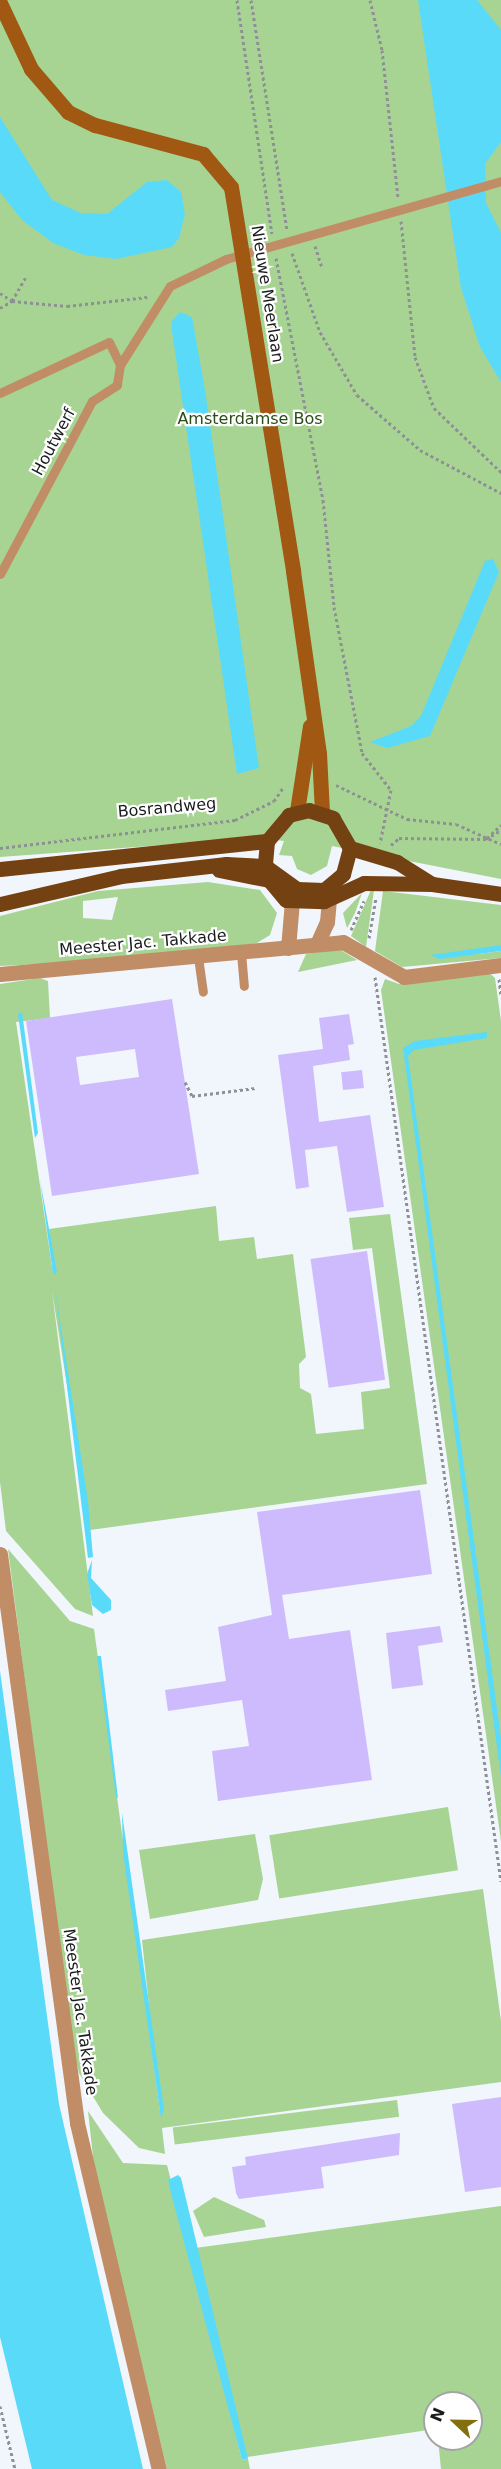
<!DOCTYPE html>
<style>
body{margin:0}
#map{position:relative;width:501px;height:2469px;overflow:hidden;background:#f1f5fc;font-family:"DejaVu Sans",sans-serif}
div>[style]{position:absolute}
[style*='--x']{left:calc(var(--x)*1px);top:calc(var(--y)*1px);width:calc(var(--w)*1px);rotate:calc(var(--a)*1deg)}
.green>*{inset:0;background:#a7d492;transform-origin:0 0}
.water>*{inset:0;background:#5adaf9}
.building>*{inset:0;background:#cebbfe;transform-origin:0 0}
.path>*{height:3px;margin-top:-1.5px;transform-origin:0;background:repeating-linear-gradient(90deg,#8e9095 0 3px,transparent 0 6px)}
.lane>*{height:9px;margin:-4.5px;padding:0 4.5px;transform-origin:4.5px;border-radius:4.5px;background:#c08d67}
.street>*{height:15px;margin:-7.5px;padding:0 7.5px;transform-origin:7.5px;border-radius:7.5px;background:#c08d67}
.secondary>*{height:15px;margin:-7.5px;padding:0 7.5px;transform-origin:7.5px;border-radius:7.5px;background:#a15812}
.primary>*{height:15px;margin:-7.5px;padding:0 7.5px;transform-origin:7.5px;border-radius:7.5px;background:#744113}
span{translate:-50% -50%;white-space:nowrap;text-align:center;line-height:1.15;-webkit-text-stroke:4.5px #fff;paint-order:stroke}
.street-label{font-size:16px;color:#1a1b1d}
.park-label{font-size:16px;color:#2a4c16}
.north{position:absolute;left:423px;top:2391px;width:60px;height:60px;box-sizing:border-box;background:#fff;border:2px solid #a3a4a5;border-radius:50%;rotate:292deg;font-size:16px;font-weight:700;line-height:24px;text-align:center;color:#1a1b1d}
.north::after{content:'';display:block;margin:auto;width:21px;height:27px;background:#846f0f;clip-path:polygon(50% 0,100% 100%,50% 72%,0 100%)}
</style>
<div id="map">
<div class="green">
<i style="clip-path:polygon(0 0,501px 0,501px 879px,332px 846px,327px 866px,311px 875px,297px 869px,292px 856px,279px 855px,284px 841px,260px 838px,0 857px)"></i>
<i style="clip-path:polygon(evenodd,208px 882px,260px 890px,277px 913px,270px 935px,257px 943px,126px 960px,0 966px,0 916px,98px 891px,208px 882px,118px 897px,112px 920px,83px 918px,83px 901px,118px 897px)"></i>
<i style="clip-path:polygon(371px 890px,374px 890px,366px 947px,351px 936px)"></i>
<i style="clip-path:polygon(383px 891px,501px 905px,501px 945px,478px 954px,501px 951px,501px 958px,402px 967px,375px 951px)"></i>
<i style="clip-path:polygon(362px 893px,355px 913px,347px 928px,343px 913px)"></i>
<i style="clip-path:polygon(339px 949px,357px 960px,298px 972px,306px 954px)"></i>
<i style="clip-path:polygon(487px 971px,495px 978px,501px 1021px,501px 1841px,381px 990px,385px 979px,399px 984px)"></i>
<i style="clip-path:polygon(40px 978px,48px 981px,50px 1018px,16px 1022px,53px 1274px,49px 1229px,216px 1206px,219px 1241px,254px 1237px,257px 1259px,293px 1254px,306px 1357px,299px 1364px,300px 1388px,311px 1394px,316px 1434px,364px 1429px,361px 1392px,390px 1388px,372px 1248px,353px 1250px,349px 1218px,390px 1214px,427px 1484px,90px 1530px,52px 1291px,93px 1616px,75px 1609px,6px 1531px,0 1482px,0 984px)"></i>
<i style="clip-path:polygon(8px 1549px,70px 1621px,94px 1629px,161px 2118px,142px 1940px,483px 1889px,501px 2021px,501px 2082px,162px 2128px,165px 2154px,139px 2148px,103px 2113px,79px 2073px,72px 2046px)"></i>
<i style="left:448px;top:1807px;width:64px;height:181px;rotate:81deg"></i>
<i style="clip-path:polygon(255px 1834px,263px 1879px,258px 1900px,150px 1919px,139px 1850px)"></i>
<i style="left:397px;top:2100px;width:17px;height:226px;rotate:83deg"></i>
<i style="clip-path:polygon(88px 2111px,123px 2163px,167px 2165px,242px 2460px,248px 2459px,250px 2469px,167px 2469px,95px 2175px)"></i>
<i style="clip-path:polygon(214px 2197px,264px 2220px,266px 2227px,204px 2237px,193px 2211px)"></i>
<i style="clip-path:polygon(501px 2206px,501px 2469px,441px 2469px,438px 2439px,471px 2439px,471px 2403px,435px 2403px,435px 2429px,247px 2457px,195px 2248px)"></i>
</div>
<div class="water">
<i style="clip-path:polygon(418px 0,477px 0,501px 30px,501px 142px,485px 164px,486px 203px,501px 233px,501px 382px,480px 347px,461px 288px)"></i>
<i style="clip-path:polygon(0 117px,52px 200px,81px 213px,107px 214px,147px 182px,167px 180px,181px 192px,185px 214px,179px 238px,172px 247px,116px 259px,84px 255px,53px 243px,22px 220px,0 192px)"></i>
<i style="clip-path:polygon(180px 312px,192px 317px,205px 390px,259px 768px,237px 774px,172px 331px,171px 322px)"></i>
<i style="clip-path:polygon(493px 559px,499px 572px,430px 736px,387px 748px,370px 742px,411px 726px,421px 716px,485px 561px)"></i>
<i style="clip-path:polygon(501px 945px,501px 951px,440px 959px,430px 955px)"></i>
<i style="clip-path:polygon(22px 1012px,38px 1133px,35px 1138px,18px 1014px)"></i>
<i style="clip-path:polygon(487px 1032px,487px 1038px,414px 1050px,408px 1056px,501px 1738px,501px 1777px,403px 1048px,415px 1041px)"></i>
<i style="clip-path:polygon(40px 1180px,57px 1272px,55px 1274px,53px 1274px)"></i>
<i style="clip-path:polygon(55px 1288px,88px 1501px,93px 1557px,88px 1558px)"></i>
<i style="clip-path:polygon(92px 1560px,91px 1578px,111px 1600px,111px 1610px,103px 1614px,92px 1605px,87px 1574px)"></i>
<i style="clip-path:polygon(97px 1656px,101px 1656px,118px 1798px,116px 1797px)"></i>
<i style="clip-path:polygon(0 1671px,59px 2104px,143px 2469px,32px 2469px,0 2337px)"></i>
<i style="clip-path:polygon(122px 1813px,164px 2110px,161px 2118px,123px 1853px)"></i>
<i style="clip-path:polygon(178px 2175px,181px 2178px,248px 2459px,242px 2460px,172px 2197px,168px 2180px)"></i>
</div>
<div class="building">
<i style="clip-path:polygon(evenodd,172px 999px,199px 1174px,52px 1196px,26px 1021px,172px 999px,135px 1049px,139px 1077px,80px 1085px,76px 1057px,135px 1049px)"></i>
<i style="clip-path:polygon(349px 1014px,354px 1044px,348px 1045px,350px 1060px,313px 1066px,319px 1122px,370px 1115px,384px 1207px,347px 1212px,337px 1146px,305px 1150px,309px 1187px,296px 1189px,278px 1055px,323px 1049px,319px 1018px)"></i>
<i style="left:362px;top:1070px;width:18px;height:21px;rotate:84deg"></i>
<i style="left:367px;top:1251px;width:130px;height:57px;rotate:82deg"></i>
<i style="clip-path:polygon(420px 1490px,432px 1574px,282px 1595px,289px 1639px,350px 1630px,372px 1780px,218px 1801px,212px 1751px,249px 1746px,242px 1700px,168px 1711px,165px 1690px,226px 1681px,218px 1627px,272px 1615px,257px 1512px)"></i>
<i style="clip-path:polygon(440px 1626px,443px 1642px,418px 1646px,423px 1685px,392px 1689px,386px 1633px)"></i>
<i style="clip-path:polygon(501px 2097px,501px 2187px,465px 2192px,452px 2104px)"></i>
<i style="clip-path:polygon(400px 2133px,399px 2155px,321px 2167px,324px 2188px,239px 2199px,236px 2193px,232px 2167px,246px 2165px,245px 2157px)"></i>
</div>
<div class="path">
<i style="--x:237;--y:0;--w:236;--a:81.5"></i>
<i style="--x:251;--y:0;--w:232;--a:81.1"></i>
<i style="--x:370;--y:0;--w:51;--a:76.5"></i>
<i style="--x:382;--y:50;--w:148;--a:83.8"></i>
<i style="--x:401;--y:221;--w:137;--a:84.1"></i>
<i style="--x:415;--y:357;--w:54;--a:69.6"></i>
<i style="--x:434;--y:408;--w:93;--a:43.7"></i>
<i style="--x:315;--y:246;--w:23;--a:72"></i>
<i style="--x:292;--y:253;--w:84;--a:70.5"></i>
<i style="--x:320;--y:332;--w:73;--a:59.6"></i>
<i style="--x:357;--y:395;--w:84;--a:41.1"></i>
<i style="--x:420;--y:450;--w:92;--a:28"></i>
<i style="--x:276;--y:258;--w:247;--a:79"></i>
<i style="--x:323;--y:500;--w:108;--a:84.1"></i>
<i style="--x:334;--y:607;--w:149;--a:79.1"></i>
<i style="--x:362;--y:753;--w:47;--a:51.9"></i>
<i style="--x:391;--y:790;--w:54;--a:101.7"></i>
<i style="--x:0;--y:293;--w:14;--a:34"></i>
<i style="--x:12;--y:301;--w:55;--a:5.2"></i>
<i style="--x:67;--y:306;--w:81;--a:-6.3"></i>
<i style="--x:0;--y:308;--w:14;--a:-30"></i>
<i style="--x:12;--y:301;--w:28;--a:-60"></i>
<i style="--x:336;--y:785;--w:79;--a:25.6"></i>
<i style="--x:407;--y:819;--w:49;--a:5.8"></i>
<i style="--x:456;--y:824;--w:49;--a:24"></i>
<i style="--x:487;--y:838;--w:19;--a:-43"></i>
<i style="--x:391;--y:845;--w:11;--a:-41"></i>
<i style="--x:399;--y:838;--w:87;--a:0.7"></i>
<i style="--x:486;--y:839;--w:17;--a:-31"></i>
<i style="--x:0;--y:848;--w:237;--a:-6.8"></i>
<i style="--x:235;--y:820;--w:43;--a:-26"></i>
<i style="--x:274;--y:801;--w:18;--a:-56"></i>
<i style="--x:351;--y:930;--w:32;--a:-66"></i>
<i style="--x:369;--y:938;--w:41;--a:-80.1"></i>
<i style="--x:375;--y:977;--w:913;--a:82.07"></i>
<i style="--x:499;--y:979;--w:17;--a:83"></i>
<i style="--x:185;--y:1082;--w:16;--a:63"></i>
<i style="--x:192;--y:1096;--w:64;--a:-7.1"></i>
<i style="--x:0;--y:2406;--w:65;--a:76.6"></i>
</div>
<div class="lane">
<i style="--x:120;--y:365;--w:93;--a:-57.7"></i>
<i style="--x:170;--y:286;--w:62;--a:-25.7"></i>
<i style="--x:226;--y:259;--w:286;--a:-15.8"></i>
<i style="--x:0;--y:393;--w:120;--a:-25.1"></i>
<i style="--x:109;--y:342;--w:25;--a:64"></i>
<i style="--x:120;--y:365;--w:20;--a:99"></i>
<i style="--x:117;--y:385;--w:30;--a:147"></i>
<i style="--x:92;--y:401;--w:196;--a:118"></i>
<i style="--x:241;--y:953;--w:33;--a:85"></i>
<i style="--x:198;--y:957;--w:35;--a:82"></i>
</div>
<div class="street">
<i style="--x:317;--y:944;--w:24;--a:-66"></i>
<i style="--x:327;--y:922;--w:22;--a:-85"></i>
<i style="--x:288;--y:948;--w:47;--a:-85.1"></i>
<i style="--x:0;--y:974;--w:344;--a:-5.3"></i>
<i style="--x:343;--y:942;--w:70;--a:29.8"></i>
<i style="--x:404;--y:977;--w:98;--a:-7.1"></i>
<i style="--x:0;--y:1554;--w:574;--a:82.29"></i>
<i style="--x:77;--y:2123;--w:356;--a:76.7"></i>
</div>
<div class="secondary">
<i style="--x:0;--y:3;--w:73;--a:64.8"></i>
<i style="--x:31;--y:69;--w:57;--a:49.3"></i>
<i style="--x:68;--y:112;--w:30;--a:26"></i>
<i style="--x:95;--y:125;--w:112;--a:15"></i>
<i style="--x:203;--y:154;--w:43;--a:49.7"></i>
<i style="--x:231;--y:187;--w:389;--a:80.8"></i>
<i style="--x:293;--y:571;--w:184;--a:81.9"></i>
<i style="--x:319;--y:753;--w:59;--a:87.1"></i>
<i style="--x:297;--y:811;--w:86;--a:-81.3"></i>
</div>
<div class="primary">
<i style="--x:350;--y:848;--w:49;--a:16.6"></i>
<i style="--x:397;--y:862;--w:41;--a:32.2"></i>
<i style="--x:0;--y:869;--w:268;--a:-6"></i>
<i style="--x:219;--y:870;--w:51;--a:11.3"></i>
<i style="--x:0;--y:904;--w:124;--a:-13"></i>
<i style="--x:121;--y:876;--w:106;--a:-6.5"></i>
<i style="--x:226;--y:864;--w:39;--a:3"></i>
<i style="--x:265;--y:866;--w:39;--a:36"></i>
<i style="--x:297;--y:889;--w:27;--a:2"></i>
<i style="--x:324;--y:890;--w:25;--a:-40"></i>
<i style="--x:343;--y:874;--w:27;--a:-75"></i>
<i style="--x:350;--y:848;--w:34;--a:-120"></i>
<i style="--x:333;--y:818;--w:25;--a:-162"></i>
<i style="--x:309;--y:810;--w:21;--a:166"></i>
<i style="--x:289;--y:815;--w:34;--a:130"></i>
<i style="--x:267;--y:841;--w:25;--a:95"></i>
<i style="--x:265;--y:866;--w:15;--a:74"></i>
<i style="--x:269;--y:880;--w:26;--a:50"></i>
<i style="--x:286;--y:900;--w:38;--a:2"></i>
<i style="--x:324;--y:901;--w:44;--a:-24.2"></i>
<i style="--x:364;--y:883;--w:68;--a:0.8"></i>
<i style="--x:432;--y:884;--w:70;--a:8.2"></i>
</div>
<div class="street-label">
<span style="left:267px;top:294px;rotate:81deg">Nieuwe Meerlaan</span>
<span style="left:54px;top:442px;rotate:-62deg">Houtwerf</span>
<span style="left:167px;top:808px;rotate:-5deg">Bosrandweg</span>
<span style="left:143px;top:943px;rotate:-5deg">Meester Jac. Takkade</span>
<span style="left:80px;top:2012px;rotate:82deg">Meester Jac. Takkade</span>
</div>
<div class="park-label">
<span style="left:250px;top:419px">Amsterdamse Bos</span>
</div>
<div class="north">N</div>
</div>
